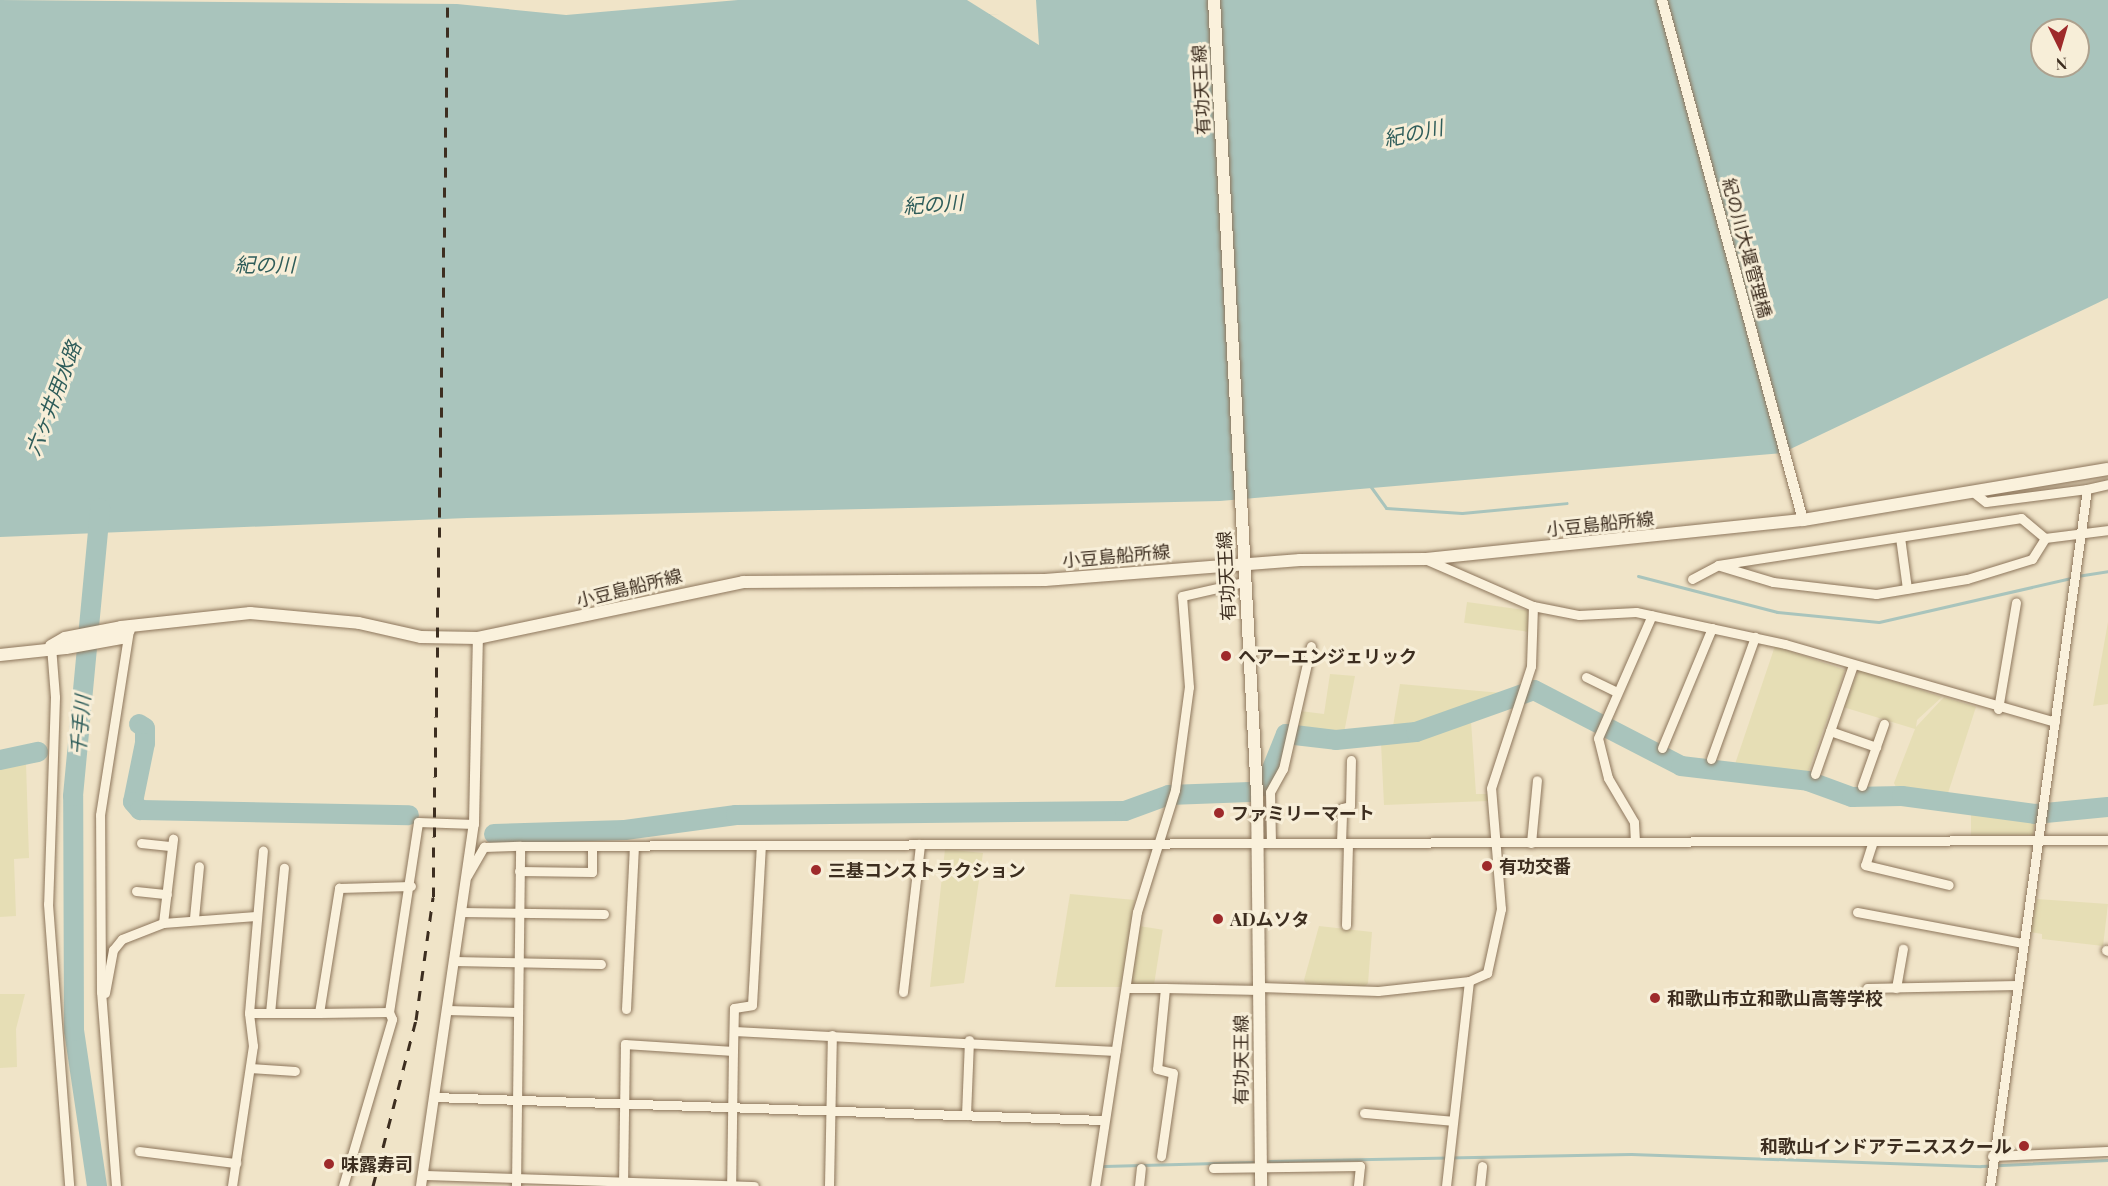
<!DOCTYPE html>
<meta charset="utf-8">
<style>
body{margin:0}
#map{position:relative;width:2108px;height:1186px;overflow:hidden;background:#f0e4c8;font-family:"Playfair Display","Noto Sans JP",serif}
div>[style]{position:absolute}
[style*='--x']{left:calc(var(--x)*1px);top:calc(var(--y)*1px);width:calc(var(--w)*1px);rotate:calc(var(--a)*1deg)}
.farmland>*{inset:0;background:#e6deb5;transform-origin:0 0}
.water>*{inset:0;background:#a9c4bc}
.stream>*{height:3px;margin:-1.5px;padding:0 1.5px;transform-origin:1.5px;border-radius:1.5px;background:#a9c4bc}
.river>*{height:20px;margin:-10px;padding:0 10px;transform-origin:10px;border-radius:10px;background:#a9c4bc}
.roads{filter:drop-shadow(0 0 2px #8d765c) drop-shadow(0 0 2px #8d765c)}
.minor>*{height:9px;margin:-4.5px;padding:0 4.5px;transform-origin:4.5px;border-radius:4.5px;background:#faf1dc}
.tertiary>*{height:10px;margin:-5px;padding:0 5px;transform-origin:5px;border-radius:5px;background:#faf1dc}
.secondary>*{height:12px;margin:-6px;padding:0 6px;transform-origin:6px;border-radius:6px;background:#faf1dc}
.rail>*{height:3px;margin-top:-1.5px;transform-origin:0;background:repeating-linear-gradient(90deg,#3d2e20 0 10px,transparent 0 20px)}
.dots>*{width:16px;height:16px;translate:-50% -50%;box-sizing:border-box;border:3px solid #f7eed8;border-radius:50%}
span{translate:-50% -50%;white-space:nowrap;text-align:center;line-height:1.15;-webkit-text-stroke:6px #f7eed8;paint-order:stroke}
.street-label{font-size:18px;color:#3d2e20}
.poi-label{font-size:18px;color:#3d2e20;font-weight:700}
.left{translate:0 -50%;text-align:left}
.right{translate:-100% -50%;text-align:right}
.water-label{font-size:20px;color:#2f5d5a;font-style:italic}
.north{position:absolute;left:2030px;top:18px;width:60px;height:60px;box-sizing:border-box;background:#f7eed8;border:2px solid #ada18e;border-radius:50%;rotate:175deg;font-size:16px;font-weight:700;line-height:24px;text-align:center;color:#3d2e20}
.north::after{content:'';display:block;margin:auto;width:21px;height:27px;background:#9e2a2b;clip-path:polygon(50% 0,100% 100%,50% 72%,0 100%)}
</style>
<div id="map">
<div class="farmland">
<i style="left:1467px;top:602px;width:64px;height:21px;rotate:8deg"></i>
<i style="clip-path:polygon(2108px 622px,2108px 704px,2093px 706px)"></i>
<i style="clip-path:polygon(1775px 646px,1845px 670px,1807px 775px,1734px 767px)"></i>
<i style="clip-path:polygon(1859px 670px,1942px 697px,1917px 720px,1916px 727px,1944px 697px,1976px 707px,1948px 793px,1898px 791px,1894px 783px,1915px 729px,1843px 707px)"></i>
<i style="clip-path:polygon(1330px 674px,1355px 676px,1343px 738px,1298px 733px,1300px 711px,1324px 714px)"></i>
<i style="clip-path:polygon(1400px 684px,1502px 693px,1502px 698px,1392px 732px)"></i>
<i style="clip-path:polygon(1471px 721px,1476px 794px,1488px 794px,1488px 801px,1384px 805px,1381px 743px)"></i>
<i style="clip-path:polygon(26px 763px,29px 858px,14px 859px,16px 916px,0 917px,0 768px)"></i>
<i style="clip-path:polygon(1971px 811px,2035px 820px,2033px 835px,1971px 836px)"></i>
<i style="clip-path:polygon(945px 849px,983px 853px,964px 983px,930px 987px)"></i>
<i style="clip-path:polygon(1070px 894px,1135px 900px,1121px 987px,1055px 987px)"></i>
<i style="clip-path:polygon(2037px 899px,2108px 904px,2103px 946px,2042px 939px,2042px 934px,2030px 932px)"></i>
<i style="left:1139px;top:926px;width:24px;height:59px;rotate:9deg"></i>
<i style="clip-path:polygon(1319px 926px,1372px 932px,1368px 983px,1363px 989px,1308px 987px,1304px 980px)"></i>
<i style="clip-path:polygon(0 994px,25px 994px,16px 1029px,17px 1067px,0 1068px)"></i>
</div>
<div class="water">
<i style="clip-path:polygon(evenodd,0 0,457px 4px,566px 15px,738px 0,967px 0,1039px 45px,1036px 0,2108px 0,2108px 298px,1782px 453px,1220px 501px,467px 518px,0 537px,0 0,2042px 30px,2078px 30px,2078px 66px,2042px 66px,2042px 30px)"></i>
</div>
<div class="stream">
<i style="--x:1371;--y:487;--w:26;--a:54"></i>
<i style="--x:1386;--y:508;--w:76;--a:3.8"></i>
<i style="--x:1462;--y:513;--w:105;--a:-5.4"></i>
<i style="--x:1638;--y:576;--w:144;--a:14.5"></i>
<i style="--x:1777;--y:612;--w:102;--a:5.6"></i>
<i style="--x:1879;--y:622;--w:197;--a:-12.9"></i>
<i style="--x:2077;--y:576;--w:31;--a:-9"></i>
<i style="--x:1269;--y:1161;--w:362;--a:-1.1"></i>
<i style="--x:1631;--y:1154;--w:350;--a:2"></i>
<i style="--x:1981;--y:1166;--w:127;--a:-2.7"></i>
<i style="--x:1104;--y:1166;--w:150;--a:-1.5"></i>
</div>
<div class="river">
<i style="--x:139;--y:724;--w:7;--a:34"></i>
<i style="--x:145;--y:728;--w:15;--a:90"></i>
<i style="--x:145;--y:743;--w:60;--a:101.5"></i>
<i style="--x:133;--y:802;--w:11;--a:49"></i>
<i style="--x:140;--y:810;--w:269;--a:1.1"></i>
<i style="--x:0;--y:760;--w:39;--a:-12"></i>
<i style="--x:1265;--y:786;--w:56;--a:-68"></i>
<i style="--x:1286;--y:734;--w:50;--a:6.8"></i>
<i style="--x:1336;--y:740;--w:80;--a:-5.7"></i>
<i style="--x:1416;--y:732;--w:125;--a:-19.6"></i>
<i style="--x:1534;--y:690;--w:165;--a:27.3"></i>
<i style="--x:1681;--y:766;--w:128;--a:6.7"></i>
<i style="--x:1808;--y:781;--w:47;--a:20"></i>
<i style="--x:1852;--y:797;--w:50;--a:-1.1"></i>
<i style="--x:1902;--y:796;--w:134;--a:7.7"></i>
<i style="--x:2035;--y:814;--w:73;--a:-5.5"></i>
<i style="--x:494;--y:834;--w:131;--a:-1.7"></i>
<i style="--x:625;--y:830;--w:112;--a:-7.7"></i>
<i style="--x:736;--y:815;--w:389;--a:-0.6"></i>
<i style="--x:1125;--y:811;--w:47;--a:-20"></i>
<i style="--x:1169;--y:795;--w:81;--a:-2.1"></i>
<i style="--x:97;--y:1186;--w:157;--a:-98.4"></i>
<i style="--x:74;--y:1031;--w:235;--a:-90.2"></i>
<i style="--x:73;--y:796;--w:289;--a:-84.6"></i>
</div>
<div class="roads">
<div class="minor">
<i style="--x:2087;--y:489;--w:22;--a:-13"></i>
<i style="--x:1973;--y:492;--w:16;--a:38"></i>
<i style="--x:1986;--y:502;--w:102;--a:-7.3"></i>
<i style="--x:2087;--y:489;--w:704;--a:97.92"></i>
<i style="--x:1900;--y:537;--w:52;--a:82.3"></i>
<i style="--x:1425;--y:559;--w:118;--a:23.5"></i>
<i style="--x:1533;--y:606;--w:47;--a:11.1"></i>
<i style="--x:1579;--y:615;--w:57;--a:-3"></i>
<i style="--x:1636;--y:612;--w:152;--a:12.1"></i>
<i style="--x:1785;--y:644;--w:281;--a:16.1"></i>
<i style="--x:1720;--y:566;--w:55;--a:16.8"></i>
<i style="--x:1773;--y:582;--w:104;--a:6.6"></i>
<i style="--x:1876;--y:594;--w:92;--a:-9.4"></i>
<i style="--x:1967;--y:579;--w:68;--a:-17.1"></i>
<i style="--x:2032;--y:559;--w:25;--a:-58"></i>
<i style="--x:1692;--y:579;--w:30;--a:-28"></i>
<i style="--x:1718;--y:565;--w:307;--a:-8.8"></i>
<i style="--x:2021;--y:518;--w:31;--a:40"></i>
<i style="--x:2045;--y:538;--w:64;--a:-7.2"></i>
<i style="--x:51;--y:646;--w:51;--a:85.5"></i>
<i style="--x:55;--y:697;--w:207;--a:91.9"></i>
<i style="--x:48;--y:904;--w:283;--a:85.7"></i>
<i style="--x:1586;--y:677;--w:34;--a:26"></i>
<i style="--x:1998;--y:709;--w:108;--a:-80.4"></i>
<i style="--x:1830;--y:731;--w:49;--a:19.2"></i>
<i style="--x:1662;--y:748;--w:130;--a:-67.4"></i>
<i style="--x:1711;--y:759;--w:130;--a:-70.2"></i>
<i style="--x:1815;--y:774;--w:115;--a:-70.8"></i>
<i style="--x:1862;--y:786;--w:66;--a:-70.5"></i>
<i style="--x:1873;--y:841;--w:25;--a:108"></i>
<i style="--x:1865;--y:865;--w:86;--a:13.4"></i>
<i style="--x:1635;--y:842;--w:20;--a:-93"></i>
<i style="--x:1634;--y:822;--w:51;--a:-120.6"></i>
<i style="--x:1608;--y:778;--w:41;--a:-104"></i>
<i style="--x:1598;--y:738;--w:134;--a:-66.3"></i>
<i style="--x:141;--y:843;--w:31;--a:6"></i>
<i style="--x:1271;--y:843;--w:51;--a:-91.1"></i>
<i style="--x:1270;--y:792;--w:26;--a:-61"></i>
<i style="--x:1283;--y:769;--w:126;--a:-77.2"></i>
<i style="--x:1341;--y:843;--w:35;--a:-88"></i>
<i style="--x:1342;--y:808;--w:8;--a:-14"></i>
<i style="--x:1350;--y:806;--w:46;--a:-88.8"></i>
<i style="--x:1531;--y:843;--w:63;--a:-84.6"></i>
<i style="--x:519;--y:871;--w:73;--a:0.8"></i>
<i style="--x:592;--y:872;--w:26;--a:-90"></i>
<i style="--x:467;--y:876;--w:34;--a:-60"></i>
<i style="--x:484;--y:847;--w:36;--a:-2"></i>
<i style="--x:520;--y:846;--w:1588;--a:-0.22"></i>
<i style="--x:136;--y:891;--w:31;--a:6"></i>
<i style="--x:461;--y:912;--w:143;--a:0.8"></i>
<i style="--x:1857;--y:912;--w:169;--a:10.6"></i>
<i style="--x:194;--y:918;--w:52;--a:-84.5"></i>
<i style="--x:163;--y:923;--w:85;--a:-83.2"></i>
<i style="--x:1346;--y:925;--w:82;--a:-88.6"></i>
<i style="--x:2106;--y:950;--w:2;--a:27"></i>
<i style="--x:454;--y:961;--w:147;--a:1.2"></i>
<i style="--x:1260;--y:987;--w:118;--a:1.9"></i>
<i style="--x:1378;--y:991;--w:92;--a:-6.3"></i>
<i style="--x:1127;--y:988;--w:38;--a:0"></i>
<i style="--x:1165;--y:988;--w:81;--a:95.6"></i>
<i style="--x:1157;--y:1069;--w:16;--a:14"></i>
<i style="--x:1173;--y:1073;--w:84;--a:98.2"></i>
<i style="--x:1165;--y:988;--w:95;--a:1.2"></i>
<i style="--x:1867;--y:988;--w:150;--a:-1.1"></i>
<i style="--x:1896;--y:988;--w:40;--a:-80"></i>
<i style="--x:903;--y:992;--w:149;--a:-83.4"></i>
<i style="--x:105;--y:993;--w:44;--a:-79.5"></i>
<i style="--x:113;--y:950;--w:14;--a:-51"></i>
<i style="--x:122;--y:939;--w:44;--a:-21.3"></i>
<i style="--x:163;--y:923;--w:93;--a:-4.3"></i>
<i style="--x:626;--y:1009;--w:163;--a:-87.2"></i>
<i style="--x:447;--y:1010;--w:71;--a:1.6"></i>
<i style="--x:249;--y:1013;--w:163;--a:-85.1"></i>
<i style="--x:270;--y:1013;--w:146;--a:-84.5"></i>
<i style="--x:319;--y:1013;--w:70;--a:-0.8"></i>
<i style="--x:734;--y:1031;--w:382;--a:3"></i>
<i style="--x:733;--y:1051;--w:43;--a:-88.7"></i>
<i style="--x:734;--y:1008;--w:18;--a:-9"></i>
<i style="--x:752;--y:1005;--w:159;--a:-86.8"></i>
<i style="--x:250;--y:1068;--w:45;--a:3.8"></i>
<i style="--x:434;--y:1097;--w:669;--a:1.97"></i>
<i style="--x:1364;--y:1113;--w:89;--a:5.1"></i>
<i style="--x:966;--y:1115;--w:75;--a:-87.7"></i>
<i style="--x:139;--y:1151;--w:98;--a:7.1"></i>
<i style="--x:1992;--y:1156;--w:116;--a:-2.5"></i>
<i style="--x:1213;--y:1168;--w:147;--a:-0.8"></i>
<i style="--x:1360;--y:1166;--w:20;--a:96"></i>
<i style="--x:423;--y:1175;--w:331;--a:1.9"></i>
<i style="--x:116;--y:1186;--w:195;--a:-94.4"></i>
<i style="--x:101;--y:992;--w:177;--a:-90.3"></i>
<i style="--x:100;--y:815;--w:187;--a:-81.1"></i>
<i style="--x:232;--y:1186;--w:142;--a:-81.5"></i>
<i style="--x:253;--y:1046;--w:33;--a:-97"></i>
<i style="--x:249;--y:1013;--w:70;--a:0"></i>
<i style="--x:319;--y:1013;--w:127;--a:-80.9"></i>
<i style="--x:339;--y:888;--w:72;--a:-1.6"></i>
<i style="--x:343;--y:1186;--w:174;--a:-73.6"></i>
<i style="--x:392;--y:1019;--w:8;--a:-113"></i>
<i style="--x:389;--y:1012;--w:192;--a:-81.3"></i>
<i style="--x:418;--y:822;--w:56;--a:2"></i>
<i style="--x:516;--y:1186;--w:340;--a:-89.3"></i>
<i style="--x:623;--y:1186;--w:142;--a:-89.2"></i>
<i style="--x:625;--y:1044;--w:108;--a:3.7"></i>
<i style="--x:733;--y:1051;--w:135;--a:90.8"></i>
<i style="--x:829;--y:1186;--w:151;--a:-88.9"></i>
<i style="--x:1095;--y:1186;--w:277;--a:-81.3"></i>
<i style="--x:1137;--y:912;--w:128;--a:-72.7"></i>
<i style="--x:1175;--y:790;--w:104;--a:-82.3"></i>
<i style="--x:1189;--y:687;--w:91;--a:-94.4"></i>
<i style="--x:1182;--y:596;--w:64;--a:-12.7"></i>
<i style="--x:1139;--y:1186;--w:18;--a:-84"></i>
<i style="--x:1446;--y:1186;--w:206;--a:-83.6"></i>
<i style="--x:1469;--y:981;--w:20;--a:-24"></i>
<i style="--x:1487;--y:973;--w:66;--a:-77.7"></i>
<i style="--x:1501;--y:909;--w:121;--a:-94.7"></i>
<i style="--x:1491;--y:788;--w:128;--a:-71.8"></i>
<i style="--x:1531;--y:666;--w:60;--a:-88.1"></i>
<i style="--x:1480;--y:1186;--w:20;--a:-84"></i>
</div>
<div class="tertiary">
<i style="--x:1662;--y:0;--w:539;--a:74.83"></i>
<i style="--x:421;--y:1186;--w:366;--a:-81.7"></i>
<i style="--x:474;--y:824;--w:186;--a:-88.8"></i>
</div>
<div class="secondary">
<i style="--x:1214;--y:0;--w:794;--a:86.9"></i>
<i style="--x:1257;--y:793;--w:393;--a:89.4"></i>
<i style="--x:51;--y:646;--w:16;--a:-30"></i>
<i style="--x:65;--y:638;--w:57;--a:-11.1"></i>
<i style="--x:121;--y:627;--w:130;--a:-6.2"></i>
<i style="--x:250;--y:613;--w:109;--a:5.2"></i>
<i style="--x:359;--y:623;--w:64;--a:12.7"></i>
<i style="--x:421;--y:637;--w:57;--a:1"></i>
<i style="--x:478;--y:638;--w:271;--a:-11.9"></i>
<i style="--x:743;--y:582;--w:302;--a:-0.4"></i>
<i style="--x:1045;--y:580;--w:256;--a:-4.5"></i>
<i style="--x:1300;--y:560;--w:125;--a:-0.5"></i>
<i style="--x:1425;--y:559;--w:380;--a:-5.9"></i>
<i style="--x:1803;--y:520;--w:309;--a:-9.5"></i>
<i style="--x:0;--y:655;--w:66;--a:-6.1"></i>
<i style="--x:66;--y:648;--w:56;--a:-10.3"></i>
<i style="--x:121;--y:638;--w:11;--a:-45"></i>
</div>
</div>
<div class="rail">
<i style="--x:373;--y:1186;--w:171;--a:-75.5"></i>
<i style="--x:416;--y:1020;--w:124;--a:-82.1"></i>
<i style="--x:433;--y:897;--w:897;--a:-89.04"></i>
</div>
<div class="dots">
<i style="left:1226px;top:656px;background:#9e2a2b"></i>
<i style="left:1219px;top:813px;background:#9e2a2b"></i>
<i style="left:1487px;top:866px;background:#9e2a2b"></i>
<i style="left:816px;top:870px;background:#9e2a2b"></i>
<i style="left:1218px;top:919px;background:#9e2a2b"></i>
<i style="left:1655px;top:998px;background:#9e2a2b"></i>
<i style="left:2024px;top:1146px;background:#9e2a2b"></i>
<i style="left:329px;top:1164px;background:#9e2a2b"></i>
</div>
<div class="street-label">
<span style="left:1201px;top:90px;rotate:-93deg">有功天王線</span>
<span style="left:1747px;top:248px;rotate:75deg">紀の川大堰管理橋</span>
<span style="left:1600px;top:524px;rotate:-6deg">小豆島船所線</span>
<span style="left:1116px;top:556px;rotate:-5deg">小豆島船所線</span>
<span style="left:1226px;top:576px;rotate:-93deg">有功天王線</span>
<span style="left:629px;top:588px;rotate:-14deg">小豆島船所線</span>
<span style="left:1241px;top:1060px;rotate:-90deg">有功天王線</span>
</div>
<div class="poi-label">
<span class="left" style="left:1238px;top:656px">ヘアーエンジェリック</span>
<span class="left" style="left:1231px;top:813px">ファミリーマート</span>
<span class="left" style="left:1499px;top:866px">有功交番</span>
<span class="left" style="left:828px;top:870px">三基コンストラクション</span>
<span class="left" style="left:1230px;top:919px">ADムソタ</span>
<span class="left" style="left:1667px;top:998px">和歌山市立和歌山高等学校</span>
<span class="right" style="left:2012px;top:1146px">和歌山インドアテニススクール</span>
<span class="left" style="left:341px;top:1164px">味露寿司</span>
</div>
<div class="water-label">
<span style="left:1413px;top:132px;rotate:-12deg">紀の川</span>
<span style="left:933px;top:203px;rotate:-4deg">紀の川</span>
<span style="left:265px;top:263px">紀の川</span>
<span style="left:52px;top:398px;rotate:-69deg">六ヶ井用水路</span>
<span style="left:79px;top:725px;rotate:-85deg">千手川</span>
</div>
<div class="north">N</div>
</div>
